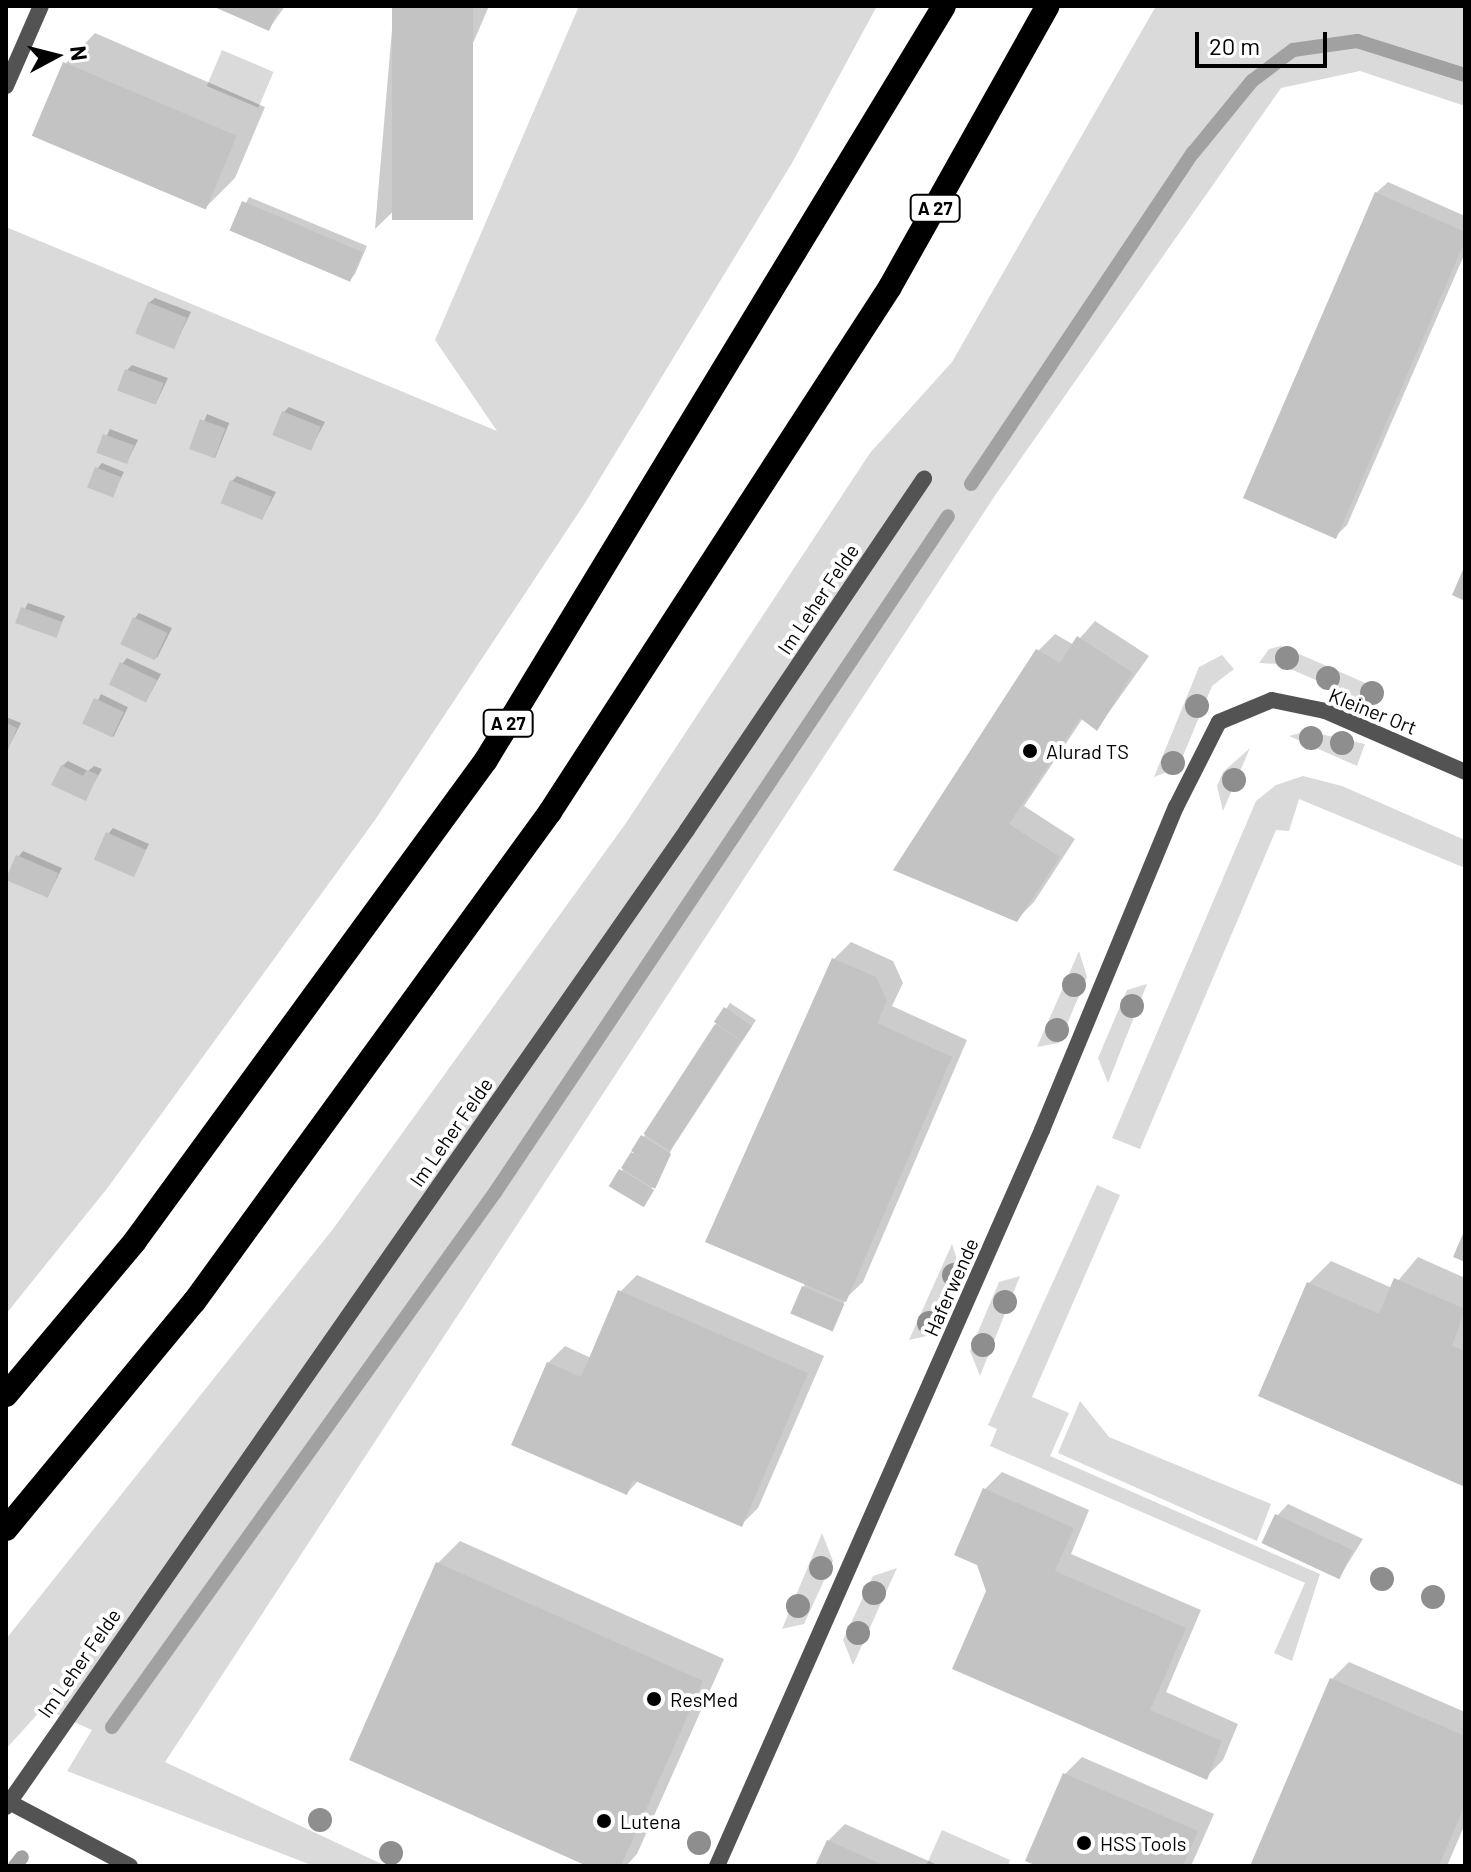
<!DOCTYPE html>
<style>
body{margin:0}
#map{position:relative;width:1471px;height:1872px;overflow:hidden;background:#fff;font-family:Barlow,sans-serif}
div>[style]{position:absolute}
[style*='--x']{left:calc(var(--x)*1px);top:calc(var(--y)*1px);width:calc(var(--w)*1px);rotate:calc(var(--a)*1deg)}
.green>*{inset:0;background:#dadada;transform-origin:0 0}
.shadow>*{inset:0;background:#0003;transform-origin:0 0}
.stream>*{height:14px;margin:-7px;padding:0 7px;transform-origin:7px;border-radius:7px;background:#a1a1a1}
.building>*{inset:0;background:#c3c3c3;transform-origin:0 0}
.service>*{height:16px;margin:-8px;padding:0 8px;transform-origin:8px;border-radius:8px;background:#535353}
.minor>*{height:16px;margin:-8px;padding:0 8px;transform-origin:8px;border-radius:8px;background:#535353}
.motorway>*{height:24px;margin:-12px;padding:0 12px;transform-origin:12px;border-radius:12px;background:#000}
.trees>*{width:24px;height:24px;margin:-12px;border-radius:50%;background:#8e8e8e}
.dots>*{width:22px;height:22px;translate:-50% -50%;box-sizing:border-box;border:4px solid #fff;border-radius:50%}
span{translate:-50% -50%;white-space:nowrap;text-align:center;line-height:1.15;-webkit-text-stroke:8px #fff;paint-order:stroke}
.shield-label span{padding:2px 6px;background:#fff;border:2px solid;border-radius:6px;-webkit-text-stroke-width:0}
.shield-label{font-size:18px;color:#000;font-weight:700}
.street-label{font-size:20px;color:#000}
.poi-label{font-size:20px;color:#000}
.left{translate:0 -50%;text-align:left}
.frame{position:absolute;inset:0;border:8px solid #000;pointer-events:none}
.north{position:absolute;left:16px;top:16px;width:80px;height:80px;-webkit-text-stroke:6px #fff;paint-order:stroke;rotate:83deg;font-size:22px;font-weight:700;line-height:32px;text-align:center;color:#000}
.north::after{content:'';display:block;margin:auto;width:28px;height:36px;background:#000;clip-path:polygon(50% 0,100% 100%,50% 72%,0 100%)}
.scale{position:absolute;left:1195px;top:32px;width:132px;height:36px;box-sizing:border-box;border:4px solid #000;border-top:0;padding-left:10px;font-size:24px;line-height:28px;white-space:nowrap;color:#000;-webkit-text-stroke:6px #fff;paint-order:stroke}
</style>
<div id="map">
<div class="green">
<i style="clip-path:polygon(579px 6px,877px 6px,792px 163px,585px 503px,375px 820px,109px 1186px,6px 1314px,6px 227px,497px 431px,435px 340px)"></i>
<i style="clip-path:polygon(1156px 6px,1465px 6px,1465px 106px,1360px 71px,1281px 88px,996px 494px,165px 1762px,386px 1866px,314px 1866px,67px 1771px,92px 1730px,43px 1708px,6px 1749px,6px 1639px,333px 1229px,626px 823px,870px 453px,952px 362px)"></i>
<i style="left:222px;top:50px;width:56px;height:39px;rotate:23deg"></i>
<i style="clip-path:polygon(1281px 646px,1379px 689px,1373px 705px,1279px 664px,1259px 663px,1269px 649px)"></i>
<i style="clip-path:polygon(1222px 655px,1234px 669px,1212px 686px,1178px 768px,1154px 777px,1199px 667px)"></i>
<i style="clip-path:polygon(1307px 731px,1365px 744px,1357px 766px,1289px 736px)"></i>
<i style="clip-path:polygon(1250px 748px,1223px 811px,1217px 786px,1223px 772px)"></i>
<i style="clip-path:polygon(1303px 776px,1342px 786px,1465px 840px,1465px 868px,1299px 799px,1289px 831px,1276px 830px,1140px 1149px,1112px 1138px,1256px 801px,1276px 785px)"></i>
<i style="clip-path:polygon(1079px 951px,1087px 977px,1059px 1043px,1037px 1047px)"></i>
<i style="clip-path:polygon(1147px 984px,1108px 1083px,1098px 1058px,1127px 990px)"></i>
<i style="clip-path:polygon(1097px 1185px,1120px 1195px,1032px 1397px,1069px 1413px,1050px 1456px,1320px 1574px,1292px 1661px,1274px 1653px,1305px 1583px,990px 1446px,997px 1429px,988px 1425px)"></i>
<i style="clip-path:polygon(952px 1244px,960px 1269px,931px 1335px,909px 1340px)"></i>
<i style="clip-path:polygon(1020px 1276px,980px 1376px,970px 1351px,999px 1282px)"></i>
<i style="clip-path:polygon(1080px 1401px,1109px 1437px,1271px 1504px,1257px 1541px,1058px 1453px)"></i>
<i style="clip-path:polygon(822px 1533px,833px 1561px,804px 1624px,782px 1629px)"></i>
<i style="clip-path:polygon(897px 1568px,853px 1665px,843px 1640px,873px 1576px)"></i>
<i style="clip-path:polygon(942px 1830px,1010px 1860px,1008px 1866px,926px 1866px)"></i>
</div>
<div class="shadow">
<i style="clip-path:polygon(217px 6px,285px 6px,269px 29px)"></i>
<i style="clip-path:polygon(394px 6px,489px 6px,406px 199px,375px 229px)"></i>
<i style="clip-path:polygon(95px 33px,265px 107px,235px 178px,205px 208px,65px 64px)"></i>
<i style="clip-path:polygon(1388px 182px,1465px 216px,1465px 253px,1347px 525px,1336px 536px,1376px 193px)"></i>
<i style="clip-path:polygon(249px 197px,367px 246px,355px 274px,350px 280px,232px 230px)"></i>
<i style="clip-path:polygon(155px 298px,191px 312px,174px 347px,149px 303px)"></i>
<i style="clip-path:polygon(132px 365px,168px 378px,156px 403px,127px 370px)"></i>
<i style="clip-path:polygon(289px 407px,325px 422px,311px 448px,284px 412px)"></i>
<i style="left:207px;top:414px;width:24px;height:38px;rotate:22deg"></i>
<i style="clip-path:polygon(110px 429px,138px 440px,127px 462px,99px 452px)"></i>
<i style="clip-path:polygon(102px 463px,124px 472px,112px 495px,97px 469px)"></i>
<i style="clip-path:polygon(237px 476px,276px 492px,263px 517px,232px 481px)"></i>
<i style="clip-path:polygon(28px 603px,65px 616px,55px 636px,18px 622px)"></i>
<i style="clip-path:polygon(139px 613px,172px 628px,157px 658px,134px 619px)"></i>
<i style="clip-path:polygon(1095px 621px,1149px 656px,1097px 729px,1083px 718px,1024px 806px,1075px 839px,1034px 902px,1017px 919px,896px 869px,1038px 651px,1055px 634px,1074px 645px)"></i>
<i style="clip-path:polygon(127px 658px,161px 674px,146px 701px,122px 664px)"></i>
<i style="left:101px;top:694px;width:30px;height:33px;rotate:26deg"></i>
<i style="clip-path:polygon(6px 717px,21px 723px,6px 752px)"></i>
<i style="clip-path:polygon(68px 761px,88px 771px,94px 766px,102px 769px,85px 799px,62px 766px)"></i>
<i style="clip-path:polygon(113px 828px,149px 844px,134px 874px,108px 834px)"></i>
<i style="clip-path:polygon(23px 851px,62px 868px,48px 896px,18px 857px)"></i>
<i style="clip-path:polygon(851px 942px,893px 961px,903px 983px,892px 1006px,967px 1040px,863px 1282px,846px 1298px,832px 1330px,804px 1287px,834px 959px)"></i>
<i style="clip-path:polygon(730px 1003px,756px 1020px,673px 1147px,643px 1205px,612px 1186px)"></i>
<i style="clip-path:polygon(1418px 1257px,1465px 1278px,1465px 1485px,1309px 1283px,1331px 1261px,1392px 1288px)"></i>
<i style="clip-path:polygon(637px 1275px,824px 1356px,758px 1508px,741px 1525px,639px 1480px,627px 1493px,548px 1363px,565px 1346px,591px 1358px,620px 1292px)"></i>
<i style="clip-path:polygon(1002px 1472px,1089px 1510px,1071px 1554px,1201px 1610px,1166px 1692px,1238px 1724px,1223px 1760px,1206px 1777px,988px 1591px,978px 1564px,957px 1554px,985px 1489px)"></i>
<i style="clip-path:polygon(1288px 1504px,1363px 1539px,1340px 1576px,1277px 1516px)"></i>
<i style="clip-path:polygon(460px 1541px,724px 1659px,637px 1854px,626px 1866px,592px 1866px,438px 1563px)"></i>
<i style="clip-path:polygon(1349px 1662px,1465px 1712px,1465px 1824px,1447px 1866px,1252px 1866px,1332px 1679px)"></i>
<i style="clip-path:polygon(1082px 1757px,1214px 1814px,1191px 1866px,1042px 1866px,1065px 1774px)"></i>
<i style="clip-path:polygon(845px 1824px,940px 1866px,817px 1866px,828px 1841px)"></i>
</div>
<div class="stream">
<i style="--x:971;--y:484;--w:399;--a:-56.2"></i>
<i style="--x:1193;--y:153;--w:93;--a:-50.7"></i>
<i style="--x:1252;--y:81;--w:51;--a:-37.1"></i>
<i style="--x:1293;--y:50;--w:65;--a:-8"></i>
<i style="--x:1357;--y:41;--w:113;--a:17.5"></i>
<i style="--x:112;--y:1727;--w:659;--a:-54.38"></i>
<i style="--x:496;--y:1191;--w:812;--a:-56.19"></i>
<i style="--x:15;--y:1866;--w:11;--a:-52"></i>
</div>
<div class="building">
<i style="clip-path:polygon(212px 6px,280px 6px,269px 31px)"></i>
<i style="left:392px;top:6px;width:81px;height:214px"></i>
<i style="left:63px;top:62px;width:189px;height:80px;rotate:23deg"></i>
<i style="clip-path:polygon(1375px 192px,1465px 232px,1465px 241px,1336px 539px,1243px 498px)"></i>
<i style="left:242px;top:201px;width:131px;height:32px;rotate:23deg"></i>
<i style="left:148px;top:302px;width:42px;height:34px;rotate:22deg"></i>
<i style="left:125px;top:369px;width:41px;height:23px;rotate:20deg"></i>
<i style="left:282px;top:411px;width:42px;height:26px;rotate:22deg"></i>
<i style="left:200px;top:419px;width:27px;height:32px;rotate:20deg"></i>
<i style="left:103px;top:434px;width:33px;height:20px;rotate:20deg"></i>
<i style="left:95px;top:467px;width:28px;height:22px;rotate:21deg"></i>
<i style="left:230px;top:480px;width:45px;height:25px;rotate:22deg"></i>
<i style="clip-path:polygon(1465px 565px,1465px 601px,1452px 595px)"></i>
<i style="left:21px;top:607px;width:44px;height:17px;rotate:20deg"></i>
<i style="left:133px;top:617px;width:38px;height:30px;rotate:25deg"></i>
<i style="clip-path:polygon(1077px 636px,1133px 673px,1097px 731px,1080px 718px,1009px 824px,1060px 857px,1017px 922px,893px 870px,1036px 649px,1060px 663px)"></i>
<i style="left:120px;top:662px;width:41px;height:25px;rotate:26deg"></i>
<i style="left:94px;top:698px;width:33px;height:28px;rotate:25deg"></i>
<i style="clip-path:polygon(6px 723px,17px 728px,6px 755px)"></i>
<i style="clip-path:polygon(61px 765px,83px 776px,87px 770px,98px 775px,86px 801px,51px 785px)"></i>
<i style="left:106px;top:832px;width:44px;height:30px;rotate:24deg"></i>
<i style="left:16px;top:855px;width:46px;height:27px;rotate:23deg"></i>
<i style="clip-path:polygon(832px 958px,876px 977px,887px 1001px,877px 1023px,952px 1057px,846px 1302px,705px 1242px)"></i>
<i style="left:724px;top:1007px;width:34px;height:18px;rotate:34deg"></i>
<i style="left:715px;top:1024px;width:31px;height:131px;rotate:33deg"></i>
<i style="clip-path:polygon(641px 1135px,671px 1154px,655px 1189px,621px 1168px,631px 1152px,647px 1161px,631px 1151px)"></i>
<i style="left:619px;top:1169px;width:41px;height:20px;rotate:31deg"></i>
<i style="clip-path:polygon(1465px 1229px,1465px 1262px,1453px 1257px)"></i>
<i style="clip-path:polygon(1394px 1278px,1465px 1309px,1452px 1346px,1465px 1351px,1465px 1487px,1258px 1396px,1307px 1282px,1379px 1314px)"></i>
<i style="left:802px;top:1286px;width:46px;height:30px;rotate:23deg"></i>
<i style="clip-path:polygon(618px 1290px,808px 1373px,742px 1527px,633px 1480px,627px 1495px,511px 1445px,547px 1362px,581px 1377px)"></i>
<i style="clip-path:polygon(983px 1488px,1074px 1528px,1055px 1571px,1186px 1628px,1150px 1710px,1222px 1741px,1207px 1780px,952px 1669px,986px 1591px,977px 1565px,954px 1555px)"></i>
<i style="left:1275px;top:1514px;width:86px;height:32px;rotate:25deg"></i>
<i style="clip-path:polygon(436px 1562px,703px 1681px,621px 1866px,587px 1866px,349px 1760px)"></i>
<i style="clip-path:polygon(1330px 1678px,1465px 1736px,1465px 1804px,1439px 1866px,1250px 1866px)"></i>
<i style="clip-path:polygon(1063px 1773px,1198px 1831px,1183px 1866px,1037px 1866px,1025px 1861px)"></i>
<i style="clip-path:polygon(827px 1840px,885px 1866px,815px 1866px)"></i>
</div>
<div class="service">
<i style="--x:9;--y:1802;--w:137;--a:27.9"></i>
<i style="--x:6;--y:1807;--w:1191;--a:-55.12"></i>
<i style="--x:687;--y:830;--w:424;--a:-56"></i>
</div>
<div class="minor">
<i style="--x:6;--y:86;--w:87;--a:-66.4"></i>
<i style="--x:717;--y:1866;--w:805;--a:-66.17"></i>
<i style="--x:1042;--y:1130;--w:350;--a:-67.5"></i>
<i style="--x:1176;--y:807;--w:95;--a:-63.2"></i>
<i style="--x:1219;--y:722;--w:57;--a:-22.5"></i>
<i style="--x:1272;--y:700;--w:54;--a:11.7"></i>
<i style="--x:1325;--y:711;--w:153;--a:23.5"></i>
</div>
<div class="motorway">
<i style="--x:6;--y:1395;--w:201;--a:-50"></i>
<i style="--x:135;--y:1241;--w:595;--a:-53.88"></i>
<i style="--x:486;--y:760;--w:882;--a:-58.72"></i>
<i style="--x:6;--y:1529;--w:295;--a:-50.4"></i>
<i style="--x:194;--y:1302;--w:606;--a:-54"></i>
<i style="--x:550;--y:812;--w:625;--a:-57.07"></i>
<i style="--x:890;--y:287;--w:322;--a:-60.7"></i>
</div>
<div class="trees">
<i style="left:1287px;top:658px"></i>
<i style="left:1328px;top:678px"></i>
<i style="left:1372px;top:693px"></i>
<i style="left:1197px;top:706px"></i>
<i style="left:1311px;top:738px"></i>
<i style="left:1342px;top:743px"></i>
<i style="left:1173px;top:763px"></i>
<i style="left:1234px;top:780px"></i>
<i style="left:1074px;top:985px"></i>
<i style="left:1132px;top:1006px"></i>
<i style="left:1057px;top:1030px"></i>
<i style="left:954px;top:1275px"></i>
<i style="left:1005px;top:1302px"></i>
<i style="left:929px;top:1323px"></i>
<i style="left:983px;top:1345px"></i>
<i style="left:821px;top:1568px"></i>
<i style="left:1382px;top:1579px"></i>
<i style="left:874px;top:1593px"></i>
<i style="left:1433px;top:1597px"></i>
<i style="left:798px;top:1606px"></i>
<i style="left:858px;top:1633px"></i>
<i style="left:320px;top:1820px"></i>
<i style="left:699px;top:1843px"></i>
<i style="left:391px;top:1853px"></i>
</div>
<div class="dots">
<i style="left:1030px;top:751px;background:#000"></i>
<i style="left:654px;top:1699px;background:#000"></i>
<i style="left:604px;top:1821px;background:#000"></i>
<i style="left:1084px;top:1843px;background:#000"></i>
</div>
<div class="shield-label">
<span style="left:935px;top:208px">A 27</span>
<span style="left:508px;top:723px">A 27</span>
</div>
<div class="street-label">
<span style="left:818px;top:599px;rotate:-56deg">Im Leher Felde</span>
<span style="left:1373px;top:711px;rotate:22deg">Kleiner Ort</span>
<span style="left:451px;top:1132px;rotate:-55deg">Im Leher Felde</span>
<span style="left:951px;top:1287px;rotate:-66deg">Haferwende</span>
<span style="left:79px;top:1663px;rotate:-55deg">Im Leher Felde</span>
</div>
<div class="poi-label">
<span class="left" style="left:1046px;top:751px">Alurad TS</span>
<span class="left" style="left:670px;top:1699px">ResMed</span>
<span class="left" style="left:620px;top:1821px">Lutena</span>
<span class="left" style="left:1100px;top:1843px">HSS Tools</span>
</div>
<div class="frame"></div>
<div class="north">N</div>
<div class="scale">20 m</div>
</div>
